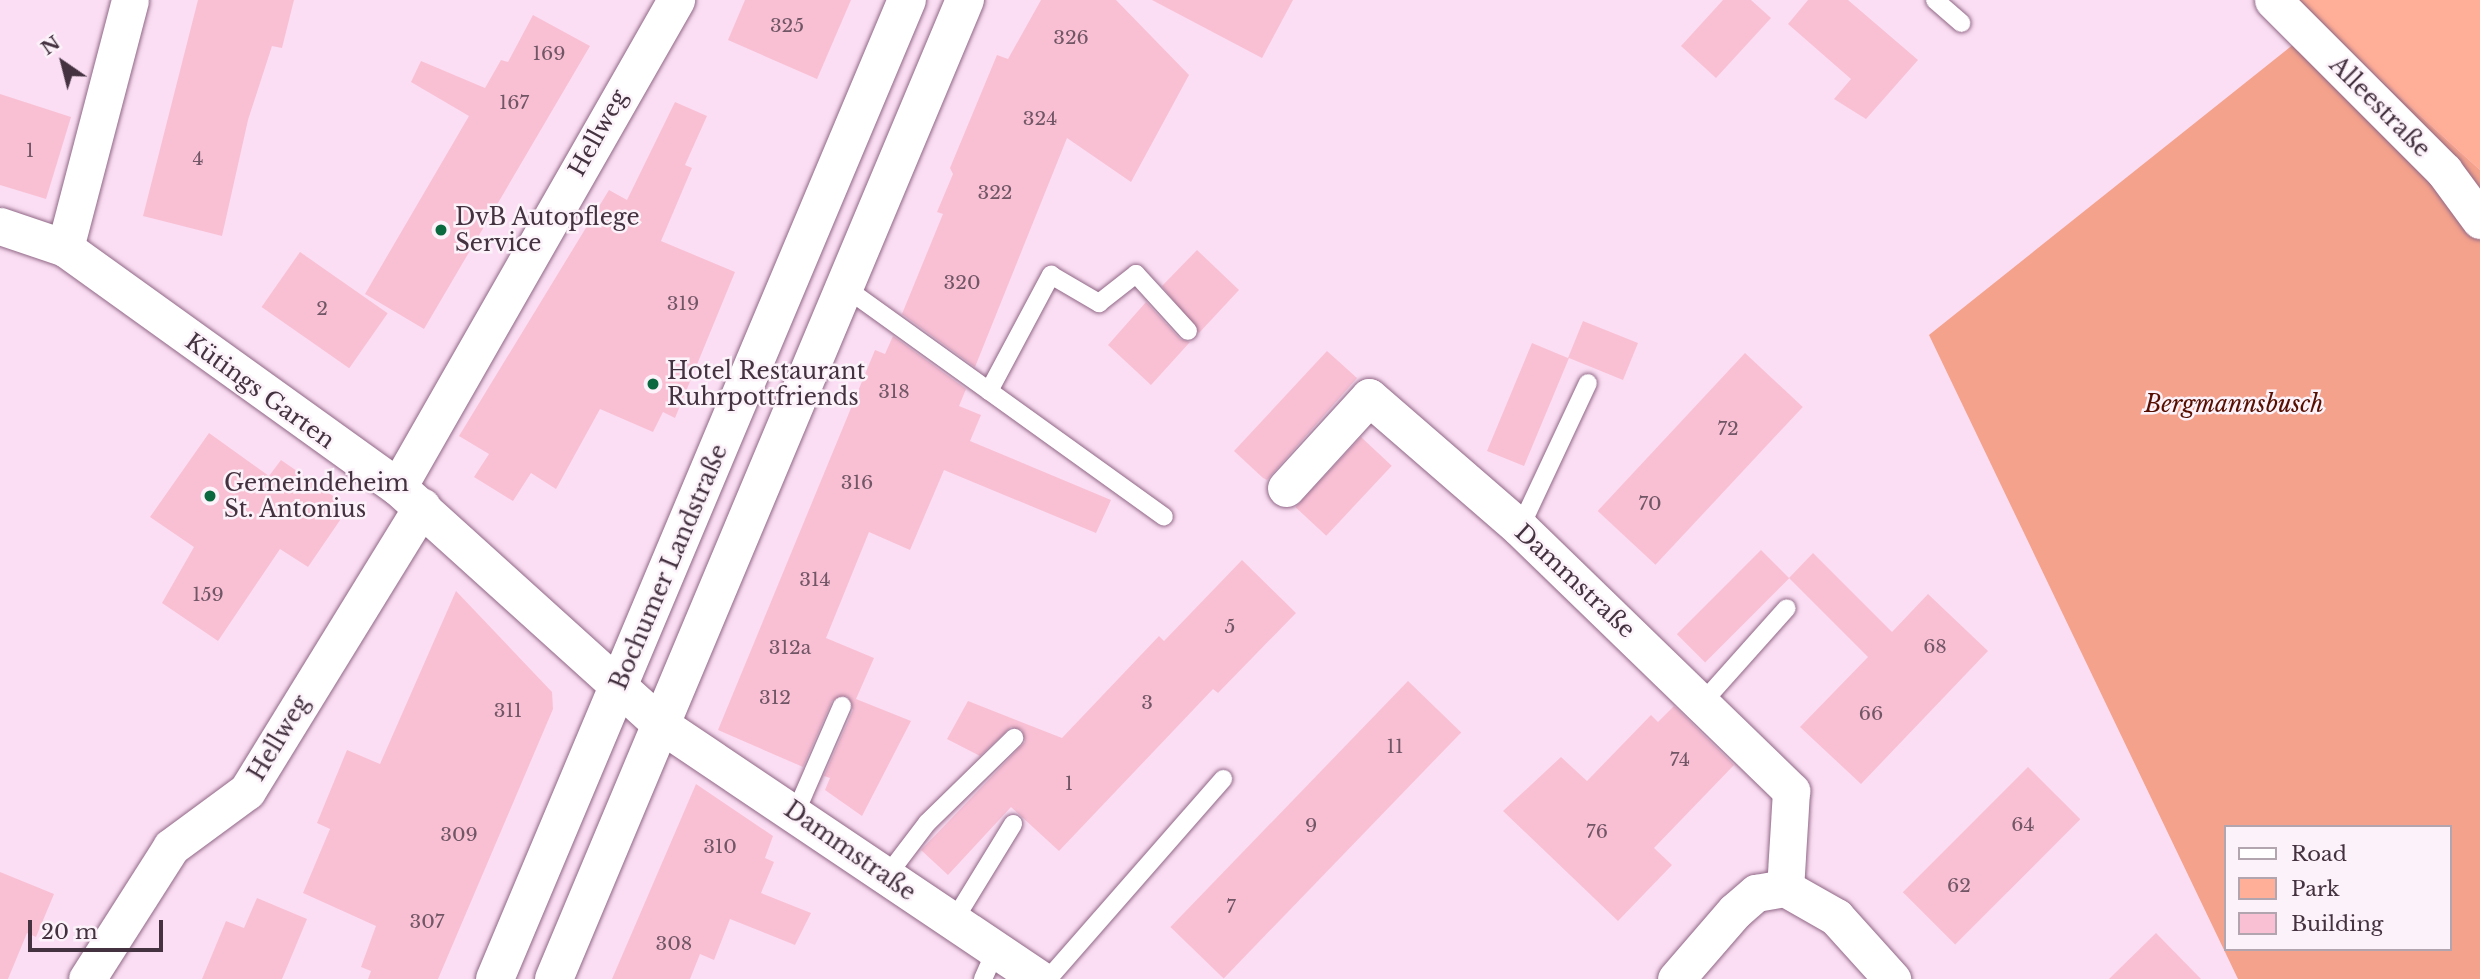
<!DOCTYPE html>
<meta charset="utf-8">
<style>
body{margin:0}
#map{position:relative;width:2480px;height:979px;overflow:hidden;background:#fbdef3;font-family:"Libre Baskerville",serif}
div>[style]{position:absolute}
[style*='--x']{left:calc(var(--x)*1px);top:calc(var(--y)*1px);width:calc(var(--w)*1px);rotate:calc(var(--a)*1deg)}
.green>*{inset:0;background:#ffae97}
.forest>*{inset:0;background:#f4a28c}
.building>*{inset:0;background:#f9c0d4;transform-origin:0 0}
.roads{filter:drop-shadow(0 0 2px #906786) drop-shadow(0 0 2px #906786)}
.service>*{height:18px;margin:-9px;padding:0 9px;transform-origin:9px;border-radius:9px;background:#fff}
.minor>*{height:37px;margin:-18.5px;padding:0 18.5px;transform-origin:18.5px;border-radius:18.5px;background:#fff}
.secondary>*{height:38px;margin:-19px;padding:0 19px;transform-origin:19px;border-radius:19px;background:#fff}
.dots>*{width:19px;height:19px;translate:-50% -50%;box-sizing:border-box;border:4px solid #fcf2f9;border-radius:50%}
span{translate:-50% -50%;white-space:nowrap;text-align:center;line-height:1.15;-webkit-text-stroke:5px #fcf2f9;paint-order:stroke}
.number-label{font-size:19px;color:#715665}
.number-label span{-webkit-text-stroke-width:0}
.street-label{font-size:23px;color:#443240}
.poi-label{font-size:23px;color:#443240}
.left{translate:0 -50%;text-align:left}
.park-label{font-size:23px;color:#550e00;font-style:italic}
.legend{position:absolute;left:2224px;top:825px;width:228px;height:126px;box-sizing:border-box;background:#fcf2f9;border:2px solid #b2a5af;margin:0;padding:9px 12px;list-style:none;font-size:21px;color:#443240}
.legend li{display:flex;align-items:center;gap:14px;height:35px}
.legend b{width:35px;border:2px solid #b2a5af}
.north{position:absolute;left:28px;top:28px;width:70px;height:70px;-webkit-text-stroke:5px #fcf2f9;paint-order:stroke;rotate:325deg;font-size:19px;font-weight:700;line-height:28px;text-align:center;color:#443240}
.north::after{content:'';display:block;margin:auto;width:24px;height:32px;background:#443240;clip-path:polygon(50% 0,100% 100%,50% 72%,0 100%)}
.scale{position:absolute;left:28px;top:920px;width:135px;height:32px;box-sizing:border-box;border:4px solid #443240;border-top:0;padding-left:9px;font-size:21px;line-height:24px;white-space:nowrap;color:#443240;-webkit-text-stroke:5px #fcf2f9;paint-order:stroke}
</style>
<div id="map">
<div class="green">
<i style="clip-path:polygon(2276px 0,2480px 0,2480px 170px,2319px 24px)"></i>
</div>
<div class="forest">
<i style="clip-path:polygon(evenodd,2319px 24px,2480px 170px,2480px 979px,2238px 979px,1929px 335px,2319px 24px,2226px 827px,2450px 827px,2450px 949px,2226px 949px,2226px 827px)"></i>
</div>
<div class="building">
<i style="clip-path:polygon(198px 0,294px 0,282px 48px,272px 46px,248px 120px,222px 236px,143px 216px)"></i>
<i style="clip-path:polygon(745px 0,851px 0,817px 79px,728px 40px)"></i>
<i style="clip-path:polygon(1041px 0,1116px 0,1189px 75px,1131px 182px,1067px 138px,975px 367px,902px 314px,943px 214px,937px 212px,953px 174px,950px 168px,997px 55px,1008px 59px)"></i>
<i style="clip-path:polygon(1152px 0,1293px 0,1262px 58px)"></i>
<i style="clip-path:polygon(1723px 0,1751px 0,1771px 18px,1716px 78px,1681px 46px)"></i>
<i style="clip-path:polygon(1808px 0,1848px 0,1918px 60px,1866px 119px,1834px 99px,1851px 79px,1788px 24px)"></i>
<i style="clip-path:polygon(533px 15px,590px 46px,424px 329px,365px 294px,469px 116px,411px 82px,421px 61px,485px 88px,501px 60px,508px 62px)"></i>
<i style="clip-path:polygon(0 94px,71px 117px,46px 199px,0 185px)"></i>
<i style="clip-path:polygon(675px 102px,707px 116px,685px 165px,692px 168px,661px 241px,735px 272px,675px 418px,663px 412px,653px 432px,600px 409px,556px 489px,531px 473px,513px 501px,474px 477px,489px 454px,459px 436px,609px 190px,627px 200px)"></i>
<i style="clip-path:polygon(1197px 250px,1239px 290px,1199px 333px,1162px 286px)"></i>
<i style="left:300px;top:252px;width:107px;height:67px;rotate:35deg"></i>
<i style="clip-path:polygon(1146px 302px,1180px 339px,1190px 342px,1151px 385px,1108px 345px)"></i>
<i style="clip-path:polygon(1583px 321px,1638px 343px,1623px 380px,1569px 358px,1524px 466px,1487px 451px,1532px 343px,1568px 358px)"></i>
<i style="clip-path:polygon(893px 336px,966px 389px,959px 406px,981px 415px,970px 441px,1111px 500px,1096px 533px,944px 470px,910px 550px,869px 532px,826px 638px,874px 658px,856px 699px,911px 721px,862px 816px,825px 790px,830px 778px,824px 776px,853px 710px,847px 696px,832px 701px,803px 767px,718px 730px,875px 350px,885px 354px)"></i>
<i style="clip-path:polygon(1327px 351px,1357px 378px,1267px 480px,1263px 478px,1234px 451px)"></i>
<i style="left:1745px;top:353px;width:79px;height:216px;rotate:43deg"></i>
<i style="clip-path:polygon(209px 433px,269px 476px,281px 460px,349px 507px,308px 567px,280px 549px,218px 641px,162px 603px,194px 547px,150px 517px)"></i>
<i style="left:1361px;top:437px;width:42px;height:96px;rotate:43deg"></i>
<i style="left:1761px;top:550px;width:40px;height:119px;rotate:45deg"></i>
<i style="clip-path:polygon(1813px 553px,1892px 632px,1928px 594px,1988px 651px,1861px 784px,1800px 727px,1868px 657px,1789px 578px)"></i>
<i style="clip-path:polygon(1242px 560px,1296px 613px,1218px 693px,1213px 689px,1059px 851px,1011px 807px,948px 875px,921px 850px,1025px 742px,1022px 730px,1011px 727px,980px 756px,947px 739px,968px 701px,1062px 738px,1159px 636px,1164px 641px)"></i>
<i style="clip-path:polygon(456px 591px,552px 692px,553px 709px,438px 979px,368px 979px,371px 971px,361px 967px,376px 926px,303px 893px,330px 829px,317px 823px,347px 750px,380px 764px)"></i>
<i style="left:1408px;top:681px;width:74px;height:342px;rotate:44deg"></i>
<i style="clip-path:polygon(1674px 706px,1734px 765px,1654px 848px,1672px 865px,1618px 921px,1503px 811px,1561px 757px,1587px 781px,1651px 715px,1658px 722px)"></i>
<i style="left:2028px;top:767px;width:74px;height:177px;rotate:45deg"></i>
<i style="clip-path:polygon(696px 784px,773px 836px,765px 858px,774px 862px,761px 893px,811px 913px,795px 945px,730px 919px,714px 960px,700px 954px,690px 979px,612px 979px)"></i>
<i style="clip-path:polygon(0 872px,54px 894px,36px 937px,27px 933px,8px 979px,0 979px)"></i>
<i style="clip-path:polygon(257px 898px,307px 919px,282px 979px,202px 979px,226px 921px,244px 928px)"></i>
<i style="clip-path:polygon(2156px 933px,2201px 979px,2109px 979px)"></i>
</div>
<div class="roads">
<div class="service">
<i style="--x:1935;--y:0;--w:35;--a:41"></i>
<i style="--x:843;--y:286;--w:395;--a:35.7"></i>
<i style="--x:989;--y:391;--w:132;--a:-61.9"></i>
<i style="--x:1051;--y:275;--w:56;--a:30.3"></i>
<i style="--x:1099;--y:303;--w:47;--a:-38.1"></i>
<i style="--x:1136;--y:274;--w:77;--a:47.6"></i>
<i style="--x:1520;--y:528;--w:160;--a:-64.9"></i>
<i style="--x:1702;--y:703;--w:127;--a:-48.2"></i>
<i style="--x:795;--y:814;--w:118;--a:-66.5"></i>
<i style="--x:886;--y:877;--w:68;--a:-52.8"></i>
<i style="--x:927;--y:823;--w:122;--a:-44.3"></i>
<i style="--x:953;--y:922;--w:115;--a:-58.5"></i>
<i style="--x:983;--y:979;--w:32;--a:-66"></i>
<i style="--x:1048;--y:979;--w:266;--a:-48.8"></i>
</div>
<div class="minor">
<i style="--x:2273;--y:0;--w:242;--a:45"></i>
<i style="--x:2444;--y:171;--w:61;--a:53.7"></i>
<i style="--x:0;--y:226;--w:69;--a:18.7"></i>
<i style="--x:65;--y:248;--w:410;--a:35.7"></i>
<i style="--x:398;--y:487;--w:353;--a:42.1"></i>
<i style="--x:660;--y:724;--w:457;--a:33.9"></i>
<i style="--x:65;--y:248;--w:256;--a:-75.3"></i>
<i style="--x:398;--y:487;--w:561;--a:-60.28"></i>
<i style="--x:1286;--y:488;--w:123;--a:-47.6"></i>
<i style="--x:1369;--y:397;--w:200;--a:40.9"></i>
<i style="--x:1520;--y:528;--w:378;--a:44.1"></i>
<i style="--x:1791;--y:791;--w:97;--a:93.5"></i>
<i style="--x:87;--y:979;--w:156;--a:-57.5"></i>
<i style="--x:171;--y:847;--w:94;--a:-36.4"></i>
<i style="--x:247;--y:791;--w:334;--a:-58.4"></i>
<i style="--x:1676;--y:979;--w:90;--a:-49.1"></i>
<i style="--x:1735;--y:911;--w:28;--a:-41"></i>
<i style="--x:1756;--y:893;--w:29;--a:-10"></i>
<i style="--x:1785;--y:888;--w:59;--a:29.6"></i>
<i style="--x:1836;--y:917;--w:84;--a:47.9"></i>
</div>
<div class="secondary">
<i style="--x:495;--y:979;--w:1062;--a:-67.18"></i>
<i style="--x:554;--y:979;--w:1062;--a:-67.23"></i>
</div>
</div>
<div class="dots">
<i style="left:441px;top:230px;background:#0a693e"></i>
<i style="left:653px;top:384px;background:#0a693e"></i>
<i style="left:210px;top:496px;background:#0a693e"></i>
</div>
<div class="number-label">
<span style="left:787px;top:26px">325</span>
<span style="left:1071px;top:38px">326</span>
<span style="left:549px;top:54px">169</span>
<span style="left:514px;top:103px">167</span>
<span style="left:1040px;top:119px">324</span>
<span style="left:30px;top:151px">1</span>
<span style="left:198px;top:159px">4</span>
<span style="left:995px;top:193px">322</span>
<span style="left:962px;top:283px">320</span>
<span style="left:683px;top:304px">319</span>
<span style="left:322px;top:309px">2</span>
<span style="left:894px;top:392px">318</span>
<span style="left:1728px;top:429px">72</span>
<span style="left:857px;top:483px">316</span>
<span style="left:1650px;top:504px">70</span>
<span style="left:815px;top:580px">314</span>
<span style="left:208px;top:595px">159</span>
<span style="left:1230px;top:627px">5</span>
<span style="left:1935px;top:647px">68</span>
<span style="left:790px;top:648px">312a</span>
<span style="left:775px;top:698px">312</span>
<span style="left:1147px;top:703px">3</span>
<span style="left:508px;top:711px">311</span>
<span style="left:1871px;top:714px">66</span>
<span style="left:1395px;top:747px">11</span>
<span style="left:1680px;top:760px">74</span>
<span style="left:1069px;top:784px">1</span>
<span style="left:2023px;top:825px">64</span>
<span style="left:1311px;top:826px">9</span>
<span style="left:1597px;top:832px">76</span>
<span style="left:459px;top:835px">309</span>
<span style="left:720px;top:847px">310</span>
<span style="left:1959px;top:886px">62</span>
<span style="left:1231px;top:907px">7</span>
<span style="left:427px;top:922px">307</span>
<span style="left:674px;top:944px">308</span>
</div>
<div class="street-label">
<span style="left:2380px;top:107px;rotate:45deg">Alleestraße</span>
<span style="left:598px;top:133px;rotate:-61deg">Hellweg</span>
<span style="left:260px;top:391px;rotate:36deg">Kütings Garten</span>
<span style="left:669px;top:567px;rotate:-67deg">Bochumer Landstraße</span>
<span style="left:1575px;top:581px;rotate:43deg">Dammstraße</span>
<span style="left:279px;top:738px;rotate:-59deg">Hellweg</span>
<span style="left:850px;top:851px;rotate:35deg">Dammstraße</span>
</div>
<div class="poi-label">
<span class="left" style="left:455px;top:230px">DvB Autopflege<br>Service</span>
<span class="left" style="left:667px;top:384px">Hotel Restaurant<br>Ruhrpottfriends</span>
<span class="left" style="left:224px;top:496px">Gemeindeheim<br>St. Antonius</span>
</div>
<div class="park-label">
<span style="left:2234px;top:404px">Bergmannsbusch</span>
</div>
<ul class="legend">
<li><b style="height:9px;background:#fff"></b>Road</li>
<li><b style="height:19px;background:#ffae97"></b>Park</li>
<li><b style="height:19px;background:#f9c0d4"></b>Building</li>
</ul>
<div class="north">N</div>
<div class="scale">20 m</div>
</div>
